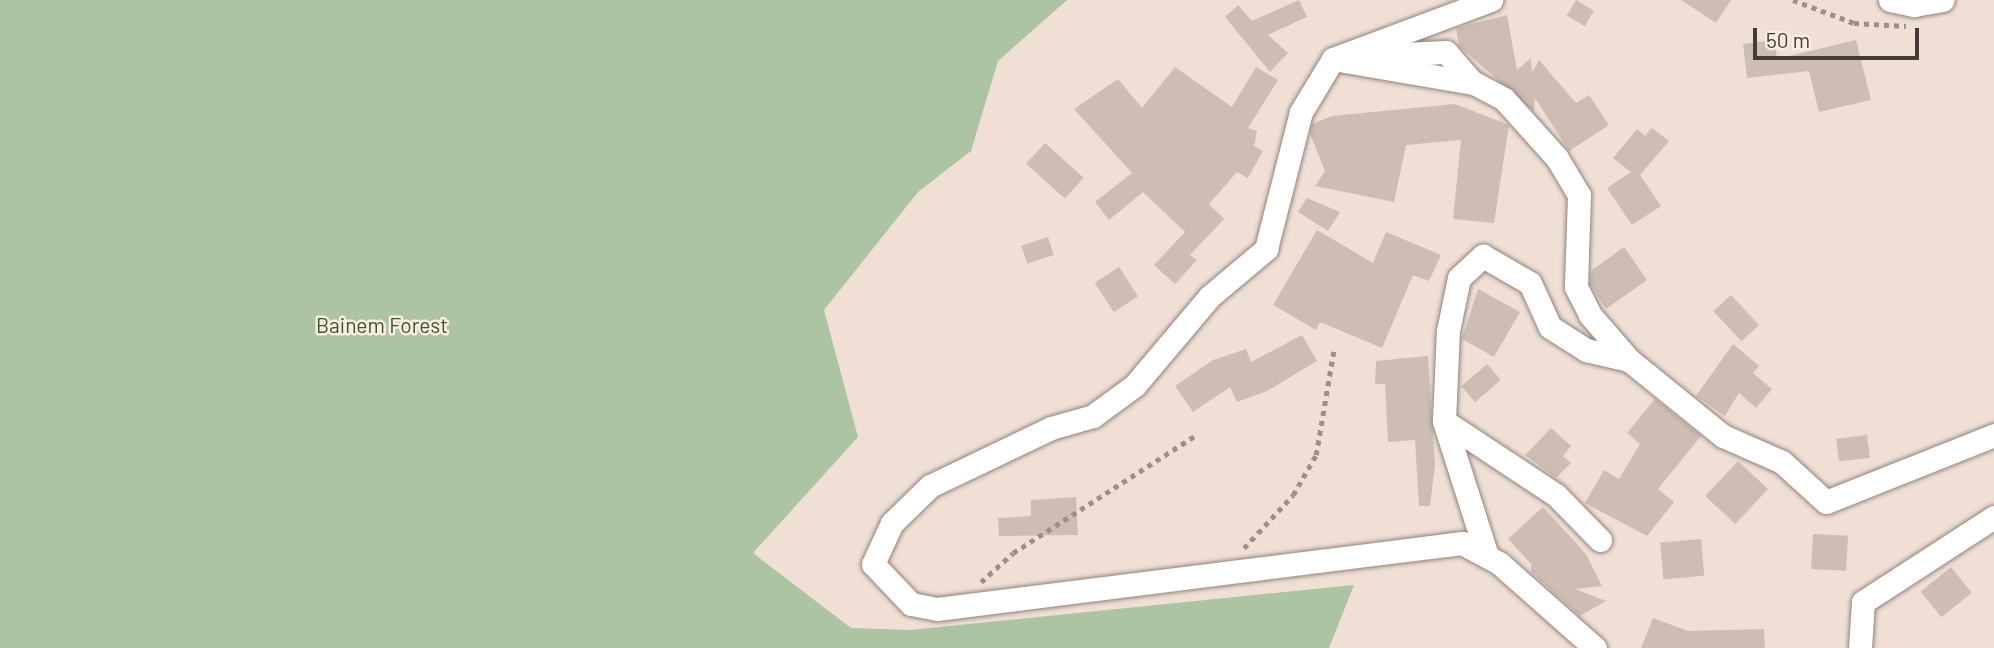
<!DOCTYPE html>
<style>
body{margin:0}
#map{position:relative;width:1994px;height:648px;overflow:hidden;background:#efdfd5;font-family:Barlow,sans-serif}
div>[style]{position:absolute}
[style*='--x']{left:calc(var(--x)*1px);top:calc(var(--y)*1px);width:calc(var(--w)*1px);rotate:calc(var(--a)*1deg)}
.green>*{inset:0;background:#adc4a4}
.building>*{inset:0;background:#cebdb4;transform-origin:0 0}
.path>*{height:4.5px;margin-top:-2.25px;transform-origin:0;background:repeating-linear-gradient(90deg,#9b8f88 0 5px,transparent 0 10px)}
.roads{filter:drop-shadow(0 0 2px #92837b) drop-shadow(0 0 2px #92837b)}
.minor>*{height:23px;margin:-11.5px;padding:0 11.5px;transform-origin:11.5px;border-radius:11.5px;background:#fff}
span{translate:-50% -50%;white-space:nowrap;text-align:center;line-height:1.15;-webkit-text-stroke:5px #fdece2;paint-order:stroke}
.park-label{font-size:21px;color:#365727}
.scale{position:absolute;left:1753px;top:28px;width:166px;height:32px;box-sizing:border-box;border:4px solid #423b37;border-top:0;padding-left:9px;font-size:21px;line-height:24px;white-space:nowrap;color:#423b37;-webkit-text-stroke:5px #fdece2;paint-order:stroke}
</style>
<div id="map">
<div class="green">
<i style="clip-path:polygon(0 0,1067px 0,998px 61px,971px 151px,918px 192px,824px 310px,858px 437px,753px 553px,851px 628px,910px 630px,1354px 585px,1329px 648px,0 648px)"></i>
</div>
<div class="building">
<i style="clip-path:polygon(1299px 0,1307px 17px,1268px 35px,1288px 53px,1270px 72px,1225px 17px,1238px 5px,1252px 21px)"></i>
<i style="left:1576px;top:0;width:21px;height:18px;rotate:31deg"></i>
<i style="clip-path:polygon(1681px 0,1731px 0,1716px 23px)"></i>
<i style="clip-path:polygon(1507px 15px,1517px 70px,1531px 58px,1532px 72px,1539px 60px,1576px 103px,1589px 95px,1609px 125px,1569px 151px,1535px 98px,1534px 112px,1459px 46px,1456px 28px)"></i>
<i style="clip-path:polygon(1775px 40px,1777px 59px,1856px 40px,1871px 100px,1819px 112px,1809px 71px,1747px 78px,1743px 44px)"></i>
<i style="clip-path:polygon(1175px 67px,1232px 107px,1256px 67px,1278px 80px,1248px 128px,1257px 131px,1254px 146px,1263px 151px,1248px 178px,1237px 172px,1209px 204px,1224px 219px,1190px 255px,1197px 260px,1175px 284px,1154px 265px,1185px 232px,1143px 192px,1109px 220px,1095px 202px,1132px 173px,1074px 109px,1118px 79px,1142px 108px)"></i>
<i style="clip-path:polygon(1455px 104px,1509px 125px,1494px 223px,1453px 219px,1461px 140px,1406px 145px,1394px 202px,1315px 186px,1325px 171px,1310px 134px,1312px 124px,1332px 116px)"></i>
<i style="clip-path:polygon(1652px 128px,1669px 141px,1640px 175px,1661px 206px,1632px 225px,1607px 188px,1631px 172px,1613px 158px,1637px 129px,1645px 136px)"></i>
<i style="left:1045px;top:143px;width:52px;height:28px;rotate:42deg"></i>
<i style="clip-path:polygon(1307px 198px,1340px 212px,1328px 231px,1298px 212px)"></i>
<i style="clip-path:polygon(1317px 230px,1373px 263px,1386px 232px,1441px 255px,1429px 281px,1413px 275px,1382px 348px,1320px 322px,1316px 330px,1273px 305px)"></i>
<i style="left:1048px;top:237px;width:19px;height:28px;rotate:72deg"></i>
<i style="clip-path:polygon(1624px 247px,1647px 280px,1606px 309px,1590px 284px,1591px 271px)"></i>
<i style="left:1119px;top:267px;width:35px;height:29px;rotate:57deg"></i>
<i style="clip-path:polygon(1478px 289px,1520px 312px,1494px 357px,1462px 339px)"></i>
<i style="left:1731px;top:295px;width:41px;height:24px;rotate:47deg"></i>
<i style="clip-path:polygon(1302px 335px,1317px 361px,1267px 391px,1237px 402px,1230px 387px,1193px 412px,1175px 386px,1213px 360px,1246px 349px,1251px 362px)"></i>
<i style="clip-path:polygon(1733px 344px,1759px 366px,1753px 373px,1772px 389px,1756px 408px,1739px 393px,1725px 416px,1696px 396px)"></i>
<i style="clip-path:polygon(1428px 356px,1435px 465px,1430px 506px,1419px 506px,1415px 440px,1388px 442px,1385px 384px,1375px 384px,1376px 361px)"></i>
<i style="left:1487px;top:364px;width:21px;height:34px;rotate:49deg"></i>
<i style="clip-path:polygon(1655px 399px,1701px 436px,1658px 489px,1674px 502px,1647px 536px,1585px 503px,1604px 470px,1619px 479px,1640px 444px,1627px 433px)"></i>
<i style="clip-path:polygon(1551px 428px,1571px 446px,1563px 456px,1571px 463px,1556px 478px,1525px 455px)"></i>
<i style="left:1867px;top:435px;width:23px;height:31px;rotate:83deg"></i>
<i style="left:1738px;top:461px;width:41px;height:48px;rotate:43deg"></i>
<i style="clip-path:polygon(1076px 497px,1078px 535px,999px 536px,998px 518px,1031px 516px,1031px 500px)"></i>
<i style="clip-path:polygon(1543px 507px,1586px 554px,1602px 586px,1575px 589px,1606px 601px,1580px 616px,1531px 572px,1531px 564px,1508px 539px)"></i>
<i style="left:1813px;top:534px;width:35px;height:35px;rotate:3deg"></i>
<i style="left:1701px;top:539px;width:37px;height:41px;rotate:85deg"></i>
<i style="left:1951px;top:567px;width:33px;height:39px;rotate:51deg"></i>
<i style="clip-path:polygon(1653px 618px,1688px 631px,1764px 629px,1765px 648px,1641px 648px)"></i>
</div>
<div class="path">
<i style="--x:1793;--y:0;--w:65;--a:20.7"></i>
<i style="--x:1854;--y:23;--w:52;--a:3.3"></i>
<i style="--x:1244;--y:548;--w:72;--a:-47.2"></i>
<i style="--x:1293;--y:495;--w:46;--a:-60.1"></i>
<i style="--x:1316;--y:455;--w:108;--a:-80.4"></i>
<i style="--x:981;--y:582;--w:43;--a:-42.2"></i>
<i style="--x:1013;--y:553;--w:218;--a:-32.8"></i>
</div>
<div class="roads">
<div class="minor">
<i style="--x:1890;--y:0;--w:25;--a:12"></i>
<i style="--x:1914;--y:5;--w:29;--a:-10"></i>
<i style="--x:1360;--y:56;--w:86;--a:-2.7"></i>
<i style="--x:1446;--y:52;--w:40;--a:49"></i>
<i style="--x:1333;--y:59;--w:169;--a:-20.5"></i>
<i style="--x:1444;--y:421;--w:134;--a:33.5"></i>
<i style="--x:1556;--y:495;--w:63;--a:45.6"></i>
<i style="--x:1487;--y:556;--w:142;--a:-107.7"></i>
<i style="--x:1444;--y:421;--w:90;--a:-87.5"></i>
<i style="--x:1448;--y:331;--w:54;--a:-78.3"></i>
<i style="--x:1459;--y:278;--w:33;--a:-43"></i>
<i style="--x:1483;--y:256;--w:54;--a:29.9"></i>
<i style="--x:1530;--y:283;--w:48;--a:65.6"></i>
<i style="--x:1550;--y:327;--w:43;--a:32.6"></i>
<i style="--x:1586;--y:350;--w:44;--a:13.1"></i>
<i style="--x:1595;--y:648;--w:128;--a:-138.5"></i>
<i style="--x:1499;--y:563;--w:42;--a:-151.6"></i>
<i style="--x:1462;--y:543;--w:529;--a:172.83"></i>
<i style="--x:937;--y:609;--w:26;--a:-169"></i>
<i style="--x:911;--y:604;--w:55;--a:-133.5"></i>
<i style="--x:873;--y:564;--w:45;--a:-65.1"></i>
<i style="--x:892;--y:523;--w:53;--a:-44.2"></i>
<i style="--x:930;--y:486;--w:134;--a:-25.6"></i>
<i style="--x:1051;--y:428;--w:44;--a:-15.9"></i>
<i style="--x:1093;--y:416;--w:52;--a:-36.4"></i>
<i style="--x:1135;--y:385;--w:115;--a:-49.9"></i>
<i style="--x:1209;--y:297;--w:75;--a:-40.1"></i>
<i style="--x:1266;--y:249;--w:141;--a:-75.7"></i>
<i style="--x:1301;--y:112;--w:62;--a:-58.9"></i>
<i style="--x:1333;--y:59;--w:143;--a:9.7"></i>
<i style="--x:1474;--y:83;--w:34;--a:28"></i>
<i style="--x:1504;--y:99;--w:79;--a:48.1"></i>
<i style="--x:1557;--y:158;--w:43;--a:59.3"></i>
<i style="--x:1579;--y:195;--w:92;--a:91.9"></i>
<i style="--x:1576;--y:287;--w:31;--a:63"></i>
<i style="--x:1590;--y:315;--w:60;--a:49.1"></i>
<i style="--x:1629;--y:360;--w:121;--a:39"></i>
<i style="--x:1723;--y:436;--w:64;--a:23.8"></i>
<i style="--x:1782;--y:462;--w:59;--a:42.3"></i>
<i style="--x:1826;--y:502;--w:181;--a:-21.7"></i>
<i style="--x:1860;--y:648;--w:46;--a:-86.3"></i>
<i style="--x:1863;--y:602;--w:156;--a:-33"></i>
</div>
</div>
<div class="park-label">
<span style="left:382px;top:325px">Bainem Forest</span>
</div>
<div class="scale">50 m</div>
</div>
